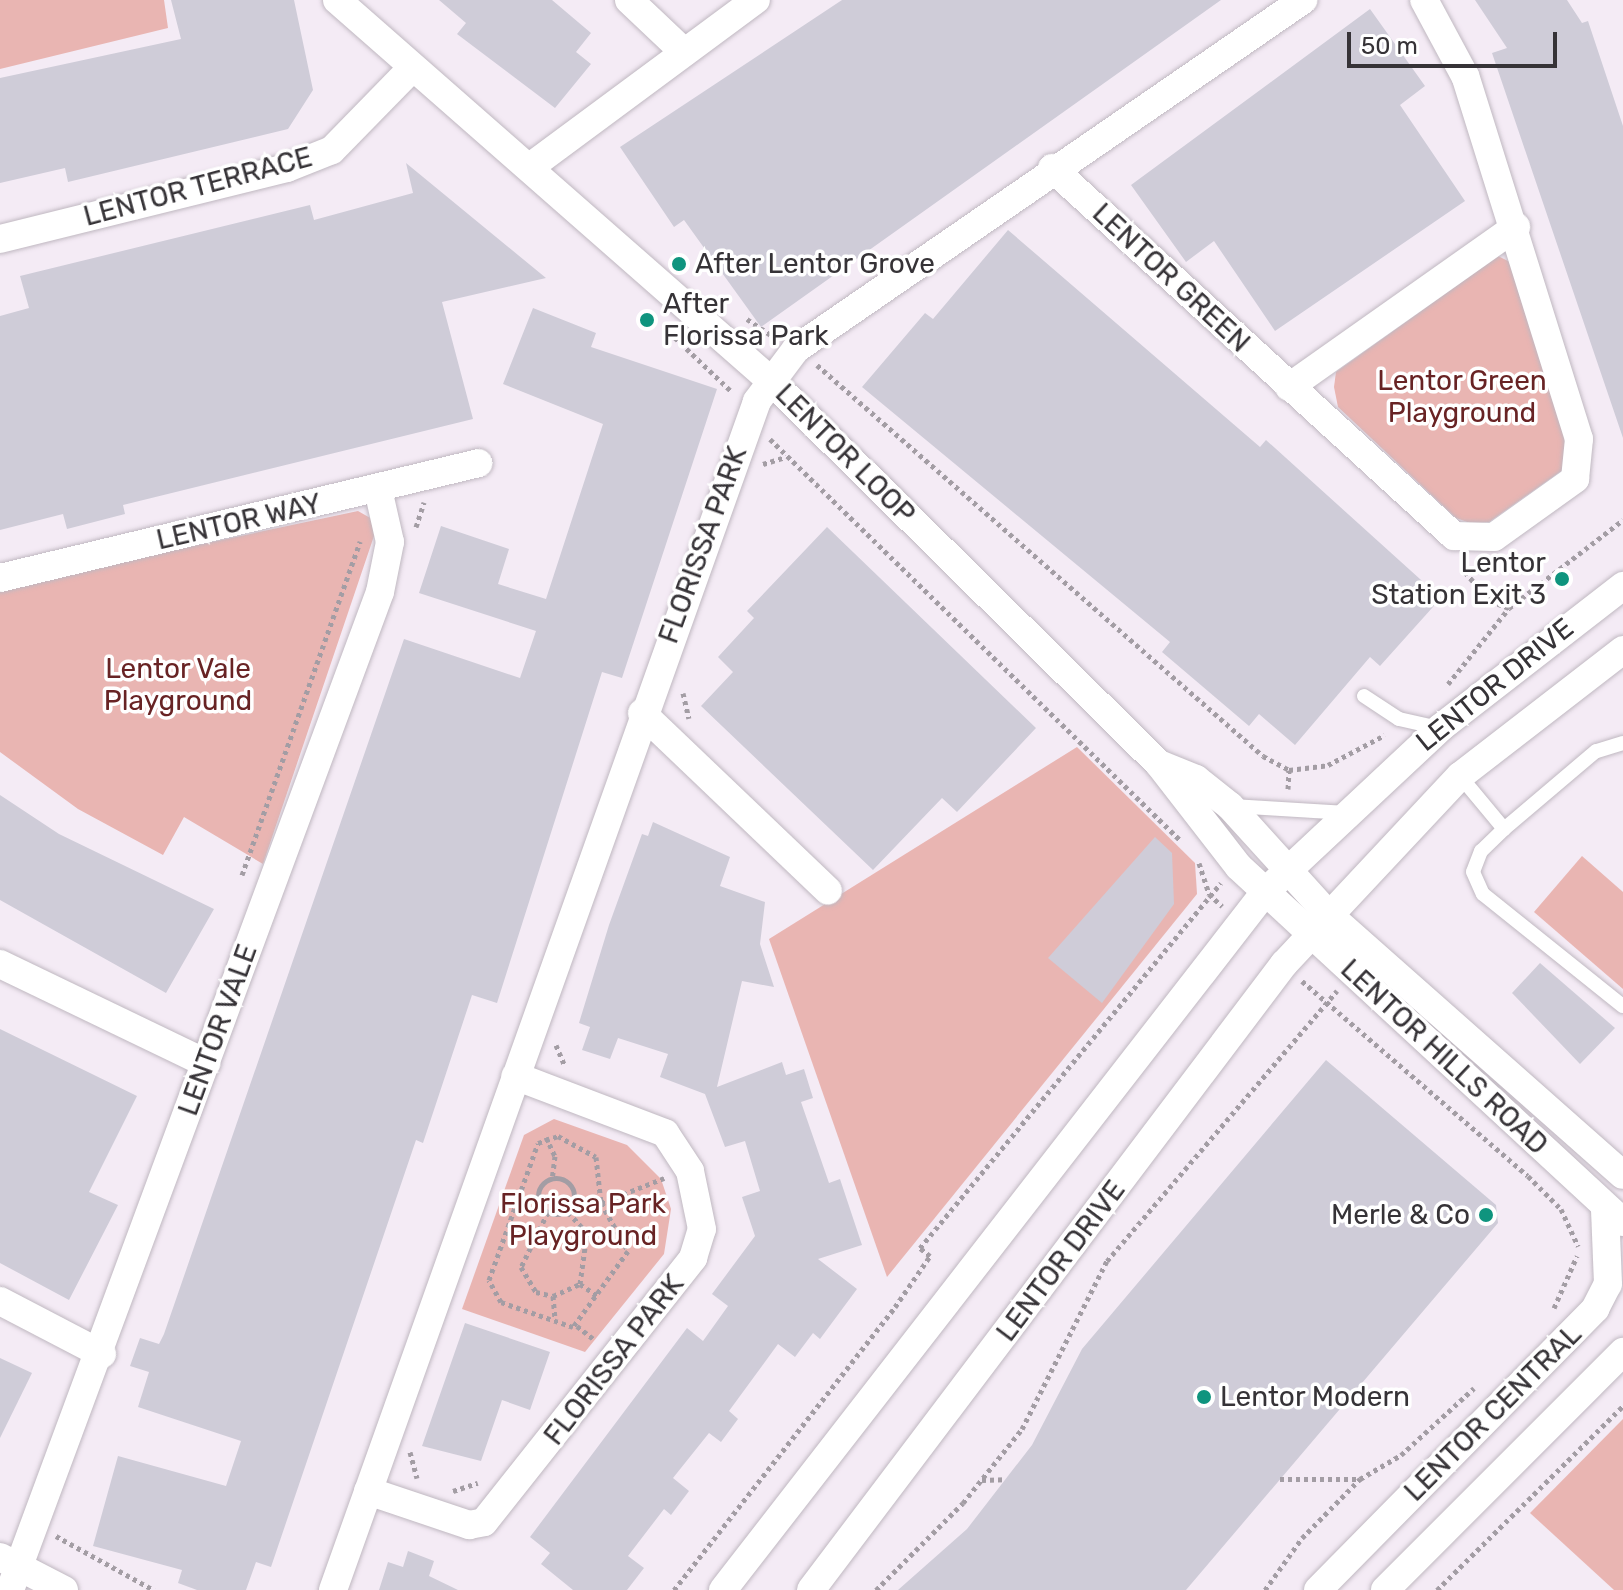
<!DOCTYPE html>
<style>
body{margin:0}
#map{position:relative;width:1623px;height:1590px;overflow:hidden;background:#f4ebf5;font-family:Rubik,sans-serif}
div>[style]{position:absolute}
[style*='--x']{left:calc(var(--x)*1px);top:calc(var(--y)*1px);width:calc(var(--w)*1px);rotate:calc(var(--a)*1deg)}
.green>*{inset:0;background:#e9b5b2}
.building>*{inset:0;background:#cfccd8}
.path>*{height:5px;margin-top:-2.5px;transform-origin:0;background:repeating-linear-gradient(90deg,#a39da4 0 4px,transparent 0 8px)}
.path>.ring{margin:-2.5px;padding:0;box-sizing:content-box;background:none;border:5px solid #a39da4;border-radius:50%}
.roads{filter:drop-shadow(0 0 2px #c0b8c1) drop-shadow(0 0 2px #c0b8c1)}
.lane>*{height:14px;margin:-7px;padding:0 7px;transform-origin:7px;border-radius:7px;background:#fff}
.street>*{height:28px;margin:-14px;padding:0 14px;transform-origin:14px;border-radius:14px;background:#fff}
.dots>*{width:22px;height:22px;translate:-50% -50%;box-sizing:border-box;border:4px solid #fff;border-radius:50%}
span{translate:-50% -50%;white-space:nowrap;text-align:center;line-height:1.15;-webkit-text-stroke:7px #fff;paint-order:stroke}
.street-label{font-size:28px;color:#363337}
.poi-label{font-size:28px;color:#363337}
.left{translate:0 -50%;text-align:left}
.right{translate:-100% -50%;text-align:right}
.park-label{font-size:28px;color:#682324}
.scale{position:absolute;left:1347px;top:32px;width:210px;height:36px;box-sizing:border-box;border:4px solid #363337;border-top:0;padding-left:10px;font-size:24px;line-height:28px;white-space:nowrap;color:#363337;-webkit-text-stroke:6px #fff;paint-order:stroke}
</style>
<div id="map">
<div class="green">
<i style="clip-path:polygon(0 0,164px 0,168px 28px,0 69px)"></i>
<i style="clip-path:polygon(1498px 256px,1512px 263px,1571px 439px,1564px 469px,1489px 522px,1473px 524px,1456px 518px,1338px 407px,1334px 387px,1336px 372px)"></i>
<i style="clip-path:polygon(358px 511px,372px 519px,374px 536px,263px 864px,184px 817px,163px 855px,78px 809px,0 752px,0 587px)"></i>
<i style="clip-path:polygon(1077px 747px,1195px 863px,1197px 894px,887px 1277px,769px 939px)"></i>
<i style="clip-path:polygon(1582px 856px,1623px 892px,1623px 989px,1534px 912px)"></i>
<i style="clip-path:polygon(554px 1119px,627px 1145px,661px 1179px,671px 1209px,664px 1254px,585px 1352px,462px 1309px,524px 1135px)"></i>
<i style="clip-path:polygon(1623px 1419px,1623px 1590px,1614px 1590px,1530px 1513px)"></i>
</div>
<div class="building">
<i style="clip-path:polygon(171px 0,294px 0,313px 90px,288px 129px,68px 182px,65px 168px,0 183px,0 78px,181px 39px)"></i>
<i style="clip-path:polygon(439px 0,552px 0,591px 33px,576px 52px,591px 64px,555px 108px,457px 34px,466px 23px)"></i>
<i style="clip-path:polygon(842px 0,1221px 0,761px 327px,684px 220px,674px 227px,620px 147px)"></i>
<i style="clip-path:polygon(1475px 0,1567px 0,1582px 23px,1588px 21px,1623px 126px,1623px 438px,1492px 53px,1507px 48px)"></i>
<i style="clip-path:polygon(1370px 9px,1425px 86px,1400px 105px,1465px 201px,1275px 331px,1214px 241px,1186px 262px,1131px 185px)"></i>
<i style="clip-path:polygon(406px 163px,546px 278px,442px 302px,473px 419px,123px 505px,125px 514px,67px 529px,63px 514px,0 530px,0 316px,29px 308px,20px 276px,310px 205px,314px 220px,413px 193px)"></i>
<i style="clip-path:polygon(1008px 230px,1260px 447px,1266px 440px,1441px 598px,1380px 666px,1370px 657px,1295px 745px,1259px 714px,1249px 726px,1162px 652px,1170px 642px,862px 387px,925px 313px,933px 319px)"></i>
<i style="clip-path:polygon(533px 308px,596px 333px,591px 347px,717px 389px,622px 678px,602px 672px,497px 1003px,472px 995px,423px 1143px,416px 1140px,271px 1567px,256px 1562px,246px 1590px,197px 1590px,178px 1583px,182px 1570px,93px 1546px,118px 1456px,226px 1486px,241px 1441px,138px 1407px,149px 1372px,130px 1366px,140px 1338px,159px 1344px,164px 1334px,404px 639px,520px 678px,536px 631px,419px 593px,441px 526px,509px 549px,498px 584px,546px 599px,603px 424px,503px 384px)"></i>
<i style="clip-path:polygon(827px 527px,1036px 728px,957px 812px,942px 798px,873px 870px,701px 706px,733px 672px,718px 657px,754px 618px,747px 611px)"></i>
<i style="clip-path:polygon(0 795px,59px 834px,214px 909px,166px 993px,0 900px)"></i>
<i style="clip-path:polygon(653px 822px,730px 857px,720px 886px,765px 902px,760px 944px,774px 987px,742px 981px,717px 1087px,782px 1062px,786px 1075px,804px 1069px,813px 1098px,801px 1102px,829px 1183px,840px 1179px,862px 1245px,818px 1259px,857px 1289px,820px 1339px,813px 1333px,795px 1357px,778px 1344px,729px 1411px,738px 1419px,721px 1442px,709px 1433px,673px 1478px,689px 1491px,671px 1515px,664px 1509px,628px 1556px,644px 1568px,627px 1590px,573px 1590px,541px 1564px,550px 1553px,530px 1537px,687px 1328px,703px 1341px,728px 1306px,712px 1294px,755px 1236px,742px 1197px,760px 1191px,745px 1141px,725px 1147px,705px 1094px,660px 1077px,668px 1054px,618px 1038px,610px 1059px,582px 1050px,590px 1027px,579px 1023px,609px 925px,642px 834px,648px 836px)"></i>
<i style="clip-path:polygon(1155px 837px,1172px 853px,1174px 904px,1102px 1003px,1048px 958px)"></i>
<i style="clip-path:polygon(1540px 963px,1615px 1028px,1580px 1064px,1512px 993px)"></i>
<i style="clip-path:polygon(0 1029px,137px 1096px,89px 1192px,118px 1205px,69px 1300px,0 1263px)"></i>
<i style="clip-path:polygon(1326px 1060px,1496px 1205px,1498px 1223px,1186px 1590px,898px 1590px,967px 1529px,1032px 1445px,1082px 1349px)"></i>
<i style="clip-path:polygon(465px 1323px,550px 1352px,530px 1410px,502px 1400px,481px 1461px,422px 1446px)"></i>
<i style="clip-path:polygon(0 1358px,32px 1373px,0 1438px)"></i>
<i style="clip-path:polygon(408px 1551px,434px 1561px,429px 1576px,458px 1590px,379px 1590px,388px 1562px,403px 1567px)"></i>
</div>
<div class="path">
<i style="--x:747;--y:319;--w:30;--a:34"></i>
<i style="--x:669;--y:332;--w:86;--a:43.6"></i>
<i style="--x:817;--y:365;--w:593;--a:41.24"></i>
<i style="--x:1263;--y:756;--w:30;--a:28"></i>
<i style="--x:1289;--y:770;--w:39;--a:-7"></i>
<i style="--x:1328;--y:765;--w:64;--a:-27.8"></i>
<i style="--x:770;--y:439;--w:573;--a:44.36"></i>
<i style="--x:763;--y:464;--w:24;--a:-17"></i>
<i style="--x:416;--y:527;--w:26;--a:-72"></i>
<i style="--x:1466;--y:560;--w:12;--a:95"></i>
<i style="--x:1465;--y:572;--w:38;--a:49"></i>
<i style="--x:1490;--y:601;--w:20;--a:20"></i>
<i style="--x:1448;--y:684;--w:97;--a:-51.2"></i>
<i style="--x:1509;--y:608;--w:144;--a:-37.7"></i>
<i style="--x:683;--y:693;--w:26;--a:77"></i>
<i style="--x:1288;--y:789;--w:19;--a:-87"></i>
<i style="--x:1199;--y:863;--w:33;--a:72"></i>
<i style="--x:1209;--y:894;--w:18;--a:43"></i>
<i style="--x:242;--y:875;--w:354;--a:-70.5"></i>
<i style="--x:1302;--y:981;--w:298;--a:40.8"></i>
<i style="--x:1528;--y:1176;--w:47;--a:45"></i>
<i style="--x:1561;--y:1209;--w:41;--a:65.3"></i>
<i style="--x:556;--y:1045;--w:23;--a:67"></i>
<i style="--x:558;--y:1136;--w:43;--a:28.9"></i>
<i style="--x:596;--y:1157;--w:46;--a:83.8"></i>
<i style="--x:601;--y:1203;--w:55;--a:60.6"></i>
<i style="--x:628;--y:1251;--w:94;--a:125.9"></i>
<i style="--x:573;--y:1327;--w:76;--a:-160.9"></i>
<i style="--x:501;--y:1302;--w:25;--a:-119"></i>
<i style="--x:489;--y:1280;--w:145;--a:-70.3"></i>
<i style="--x:538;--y:1143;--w:21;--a:-19"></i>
<i style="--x:546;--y:1137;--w:21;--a:65"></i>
<i style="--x:555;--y:1156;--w:23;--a:97"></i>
<i class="ring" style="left:538px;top:1178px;width:31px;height:31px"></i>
<i style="--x:601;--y:1203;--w:68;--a:-21.6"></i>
<i style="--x:548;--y:1212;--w:61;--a:116.1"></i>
<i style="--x:521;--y:1267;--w:29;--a:59"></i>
<i style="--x:536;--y:1292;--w:17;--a:13"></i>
<i style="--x:553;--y:1296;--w:30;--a:-24"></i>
<i style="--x:580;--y:1284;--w:51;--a:-82.2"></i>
<i style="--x:587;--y:1233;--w:30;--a:-132"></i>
<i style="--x:580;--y:1284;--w:23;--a:34"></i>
<i style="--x:553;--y:1296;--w:24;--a:85"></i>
<i style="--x:1554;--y:1308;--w:57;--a:-66.1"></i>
<i style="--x:577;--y:1326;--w:23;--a:38"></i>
<i style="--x:410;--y:1452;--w:27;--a:75"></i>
<i style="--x:1280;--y:1479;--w:79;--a:0"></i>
<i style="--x:982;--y:1480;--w:23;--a:-2"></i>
<i style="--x:453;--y:1491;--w:26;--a:-18"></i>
<i style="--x:56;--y:1536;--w:112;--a:28.9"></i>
<i style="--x:674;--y:1590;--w:359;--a:-52"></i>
<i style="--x:895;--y:1307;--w:62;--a:-55.5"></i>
<i style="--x:930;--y:1256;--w:13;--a:-141"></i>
<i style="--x:920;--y:1248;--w:473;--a:-50.5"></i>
<i style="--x:876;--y:1590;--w:123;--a:-45"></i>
<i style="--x:963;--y:1503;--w:95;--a:-51.4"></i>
<i style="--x:1022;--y:1429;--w:188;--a:-63.2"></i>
<i style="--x:1107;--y:1261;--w:355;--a:-49.6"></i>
<i style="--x:1265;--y:1590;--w:64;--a:-54.6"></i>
<i style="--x:1302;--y:1538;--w:83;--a:-45.5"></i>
<i style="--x:1360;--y:1479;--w:48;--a:-30.3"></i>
<i style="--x:1401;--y:1455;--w:99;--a:-42.5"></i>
<i style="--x:1437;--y:1590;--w:262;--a:-44.7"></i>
</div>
<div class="roads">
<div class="lane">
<i style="--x:1364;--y:696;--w:42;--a:33.3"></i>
<i style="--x:1399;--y:719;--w:41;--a:12.7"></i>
<i style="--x:1623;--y:743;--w:28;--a:163"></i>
<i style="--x:1596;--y:751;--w:121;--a:139.7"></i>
<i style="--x:1504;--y:829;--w:32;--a:136"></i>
<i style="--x:1481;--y:851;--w:22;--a:111"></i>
<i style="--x:1473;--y:872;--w:24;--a:66"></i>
<i style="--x:1483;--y:894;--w:179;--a:38.7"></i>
<i style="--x:1460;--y:776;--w:69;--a:50.3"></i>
<i style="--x:1231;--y:806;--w:113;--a:3.5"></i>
</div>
<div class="street">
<i style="--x:337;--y:0;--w:576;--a:41.27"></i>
<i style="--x:770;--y:380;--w:547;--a:44.63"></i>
<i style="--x:1159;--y:764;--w:130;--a:52.2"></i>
<i style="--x:1239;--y:867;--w:523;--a:42.75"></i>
<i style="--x:629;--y:0;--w:76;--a:43.4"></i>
<i style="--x:530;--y:167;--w:281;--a:-36.5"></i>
<i style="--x:1052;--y:168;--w:545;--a:42.47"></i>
<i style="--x:1454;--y:536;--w:40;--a:1.4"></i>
<i style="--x:1494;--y:537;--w:100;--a:-35.6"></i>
<i style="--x:1575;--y:479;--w:40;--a:-84.3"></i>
<i style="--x:1579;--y:439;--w:380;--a:-107.4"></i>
<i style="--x:1465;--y:76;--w:86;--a:-118.3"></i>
<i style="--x:0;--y:239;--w:296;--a:-13.9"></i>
<i style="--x:287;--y:168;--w:48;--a:-21.8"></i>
<i style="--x:332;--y:150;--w:113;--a:-45.7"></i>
<i style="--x:1289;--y:387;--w:278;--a:-35.2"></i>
<i style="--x:0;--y:578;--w:492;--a:-13.5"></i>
<i style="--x:642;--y:713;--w:257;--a:43.7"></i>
<i style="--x:1159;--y:764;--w:40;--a:22"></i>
<i style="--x:1196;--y:779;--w:43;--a:38.5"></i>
<i style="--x:1230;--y:806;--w:147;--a:47.8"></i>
<i style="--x:1329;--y:915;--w:392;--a:41.5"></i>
<i style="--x:0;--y:964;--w:229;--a:25.7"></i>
<i style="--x:0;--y:1301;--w:115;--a:27.5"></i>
<i style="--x:368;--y:1491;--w:107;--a:18.6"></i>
<i style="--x:469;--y:1525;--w:15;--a:-11"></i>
<i style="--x:484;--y:1522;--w:337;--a:-51.6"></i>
<i style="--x:693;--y:1258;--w:30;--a:-73"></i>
<i style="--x:702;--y:1229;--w:59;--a:-101.7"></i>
<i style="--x:690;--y:1171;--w:45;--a:-123.3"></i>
<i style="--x:665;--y:1133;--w:160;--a:-159.2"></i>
<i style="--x:0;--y:1557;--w:72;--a:27.3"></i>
<i style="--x:10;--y:1590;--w:1064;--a:-69.66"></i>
<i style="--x:380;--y:592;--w:51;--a:-78.7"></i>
<i style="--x:390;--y:542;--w:54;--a:-102.8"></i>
<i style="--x:333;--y:1590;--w:1262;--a:-70.37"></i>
<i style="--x:757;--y:401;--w:65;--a:-53.1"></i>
<i style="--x:796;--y:349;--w:616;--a:-34.54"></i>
<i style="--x:723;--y:1590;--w:884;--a:-52.17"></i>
<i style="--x:1265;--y:892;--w:240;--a:-43.1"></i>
<i style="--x:1440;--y:728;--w:232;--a:-37.8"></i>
<i style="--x:811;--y:1590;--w:785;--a:-52.93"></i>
<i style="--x:1284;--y:964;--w:258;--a:-46.9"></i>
<i style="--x:1460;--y:776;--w:206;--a:-37.7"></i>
<i style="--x:1318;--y:1590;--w:395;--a:-45.4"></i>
<i style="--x:1595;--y:1309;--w:28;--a:-63"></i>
<i style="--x:1608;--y:1284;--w:76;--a:-92.3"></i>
<i style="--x:1385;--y:1590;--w:337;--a:-45"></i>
</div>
</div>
<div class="dots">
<i style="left:679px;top:264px;background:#0f947e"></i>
<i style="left:647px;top:320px;background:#0f947e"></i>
<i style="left:1562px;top:579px;background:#0f947e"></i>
<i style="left:1486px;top:1215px;background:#0f947e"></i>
<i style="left:1204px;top:1397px;background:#0f947e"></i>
</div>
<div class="street-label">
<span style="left:198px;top:187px;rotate:-15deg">LENTOR TERRACE</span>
<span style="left:1171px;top:278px;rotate:43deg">LENTOR GREEN</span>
<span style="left:845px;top:454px;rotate:45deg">LENTOR LOOP</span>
<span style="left:239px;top:522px;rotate:-13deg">LENTOR WAY</span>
<span style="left:703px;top:545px;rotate:-70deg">FLORISSA PARK</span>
<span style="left:1495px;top:685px;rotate:-39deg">LENTOR DRIVE</span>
<span style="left:218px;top:1030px;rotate:-70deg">LENTOR VALE</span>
<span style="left:1444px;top:1057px;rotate:43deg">LENTOR HILLS ROAD</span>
<span style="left:1061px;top:1261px;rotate:-53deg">LENTOR DRIVE</span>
<span style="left:614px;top:1360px;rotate:-52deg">FLORISSA PARK</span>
<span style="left:1493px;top:1413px;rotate:-45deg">LENTOR CENTRAL</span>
</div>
<div class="poi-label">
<span class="left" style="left:695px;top:264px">After Lentor Grove</span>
<span class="left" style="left:663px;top:320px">After<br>Florissa Park</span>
<span class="right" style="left:1546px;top:579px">Lentor<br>Station Exit 3</span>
<span class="right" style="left:1470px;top:1215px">Merle &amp; Co</span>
<span class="left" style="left:1220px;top:1397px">Lentor Modern</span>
</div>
<div class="park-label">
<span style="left:1462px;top:397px">Lentor Green<br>Playground</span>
<span style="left:178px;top:685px">Lentor Vale<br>Playground</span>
<span style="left:583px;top:1220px">Florissa Park<br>Playground</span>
</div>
<div class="scale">50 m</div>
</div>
